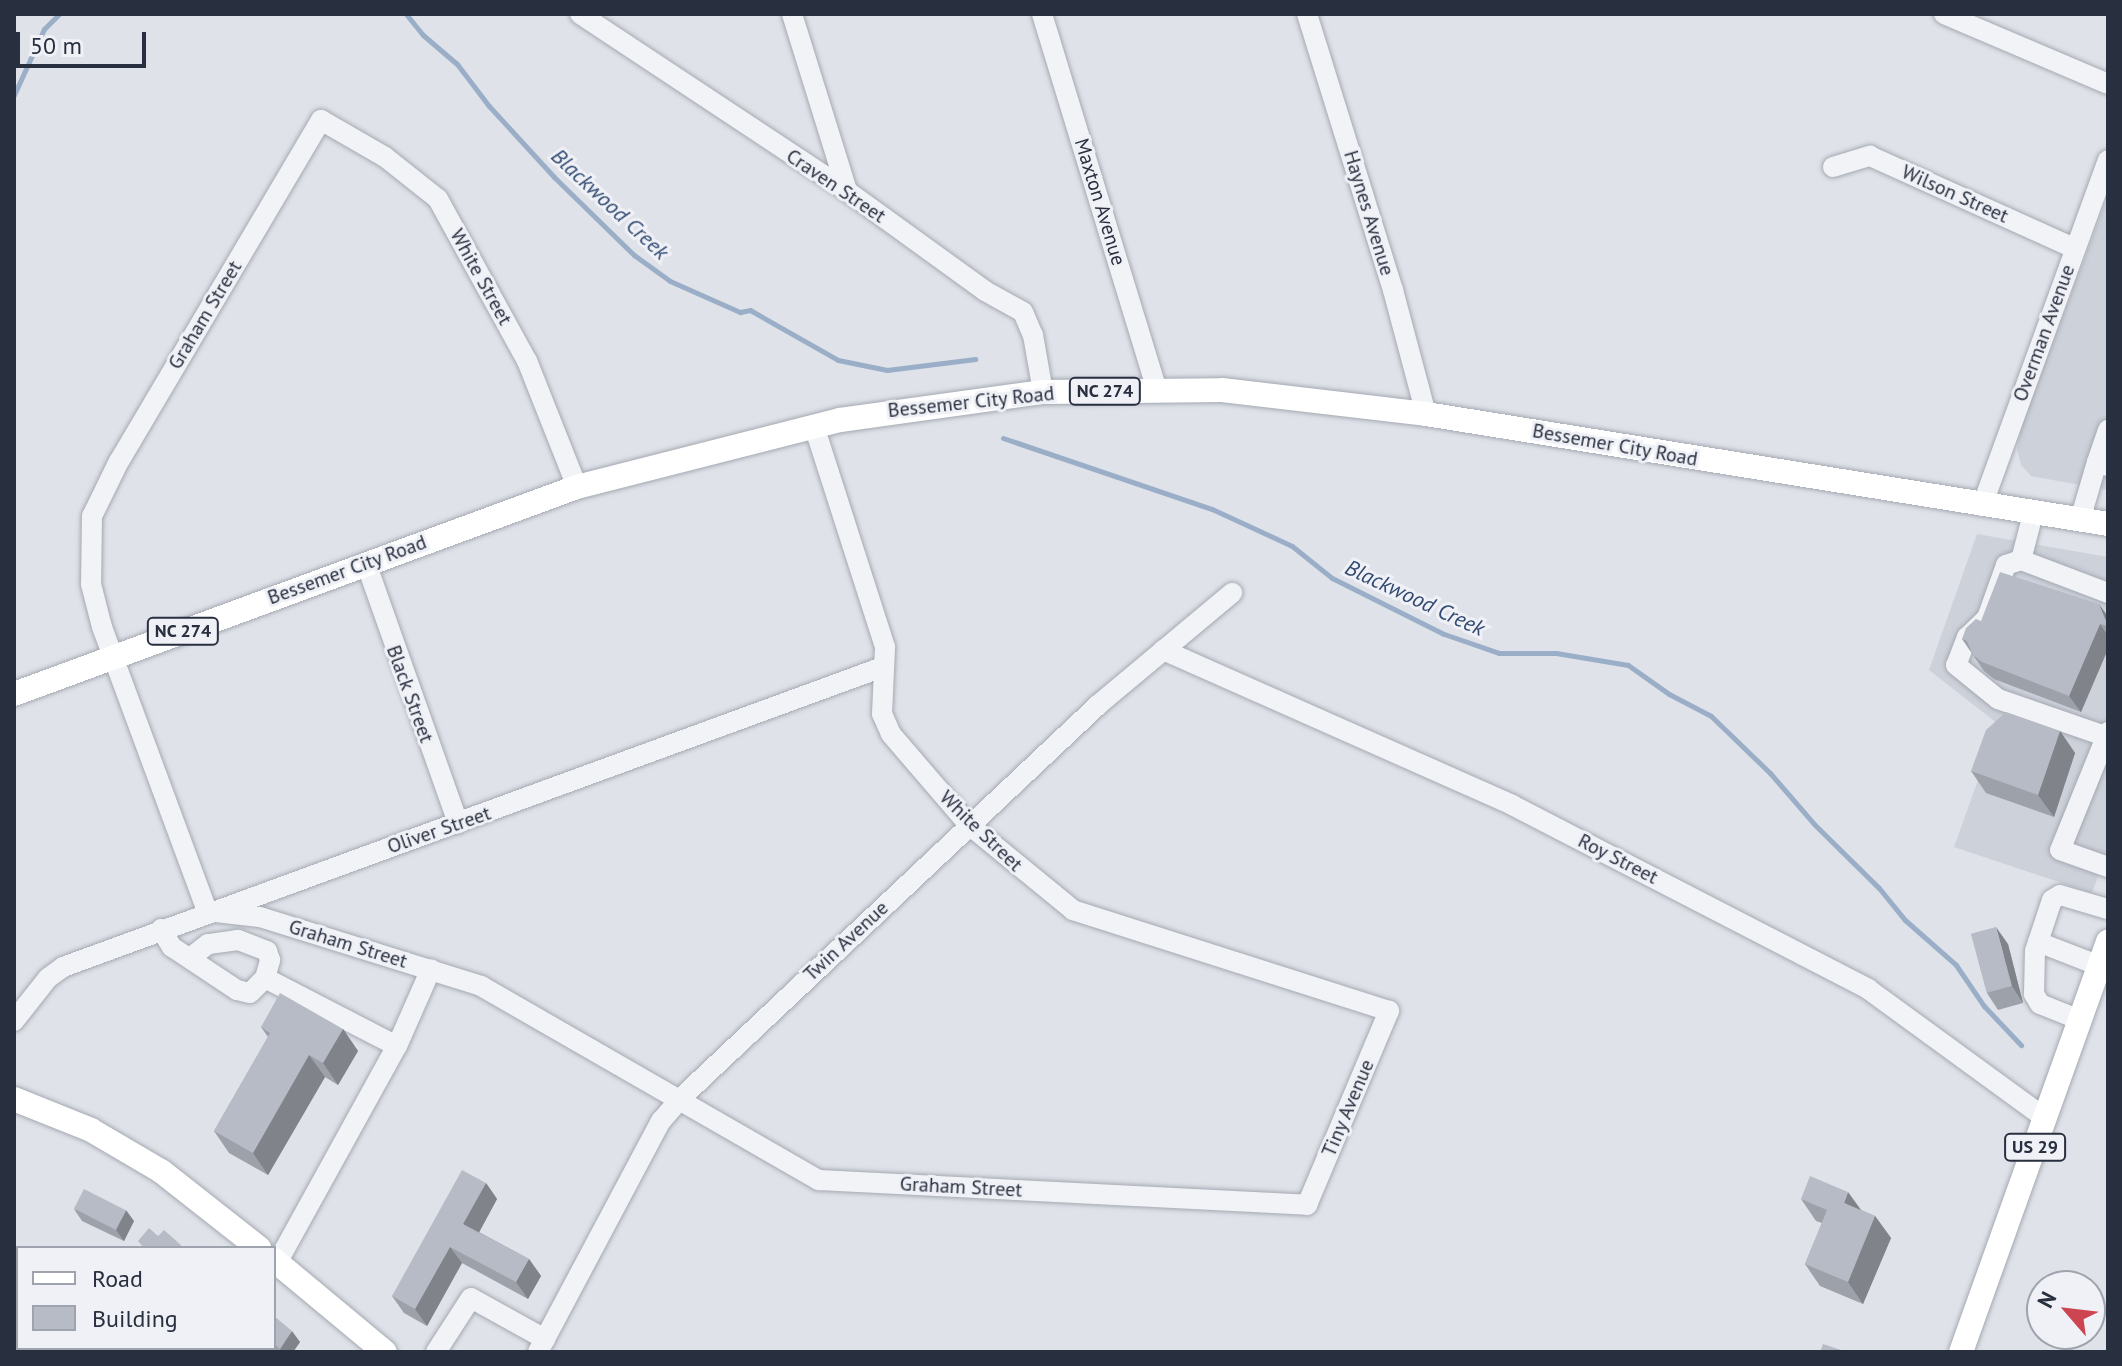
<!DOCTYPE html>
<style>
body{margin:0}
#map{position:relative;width:2122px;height:1366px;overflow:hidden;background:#dfe2e8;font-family:"PT Sans",sans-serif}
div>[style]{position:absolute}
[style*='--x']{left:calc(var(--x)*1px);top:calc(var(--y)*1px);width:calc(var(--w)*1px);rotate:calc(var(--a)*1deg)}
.built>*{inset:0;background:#cdd1da}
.stream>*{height:5px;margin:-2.5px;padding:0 2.5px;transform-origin:2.5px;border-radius:2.5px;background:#9aaec8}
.roads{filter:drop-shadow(0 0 2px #a4a9b2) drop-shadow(0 0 2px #a4a9b2)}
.minor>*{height:20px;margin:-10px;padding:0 10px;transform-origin:10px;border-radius:10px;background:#f2f3f7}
.major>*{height:24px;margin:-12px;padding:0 12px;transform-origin:12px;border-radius:12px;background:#fff}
.wall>*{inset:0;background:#9da1a9}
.shaded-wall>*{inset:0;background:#80838a}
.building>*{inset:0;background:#b7bbc5;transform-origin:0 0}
span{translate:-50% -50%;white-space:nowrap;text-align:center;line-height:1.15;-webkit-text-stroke:6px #eff1f6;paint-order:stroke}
.shield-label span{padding:2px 6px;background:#eff1f6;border:2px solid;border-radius:6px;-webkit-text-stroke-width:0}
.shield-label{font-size:18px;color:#282f3f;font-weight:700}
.street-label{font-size:20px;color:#282f3f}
.water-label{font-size:22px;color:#334b73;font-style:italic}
.frame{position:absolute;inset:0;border:16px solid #282f3f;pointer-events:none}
.legend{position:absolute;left:16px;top:1246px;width:260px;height:104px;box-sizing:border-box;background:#eff1f6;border:2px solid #9fa3ad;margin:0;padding:10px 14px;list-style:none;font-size:24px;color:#282f3f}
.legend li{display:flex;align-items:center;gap:16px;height:40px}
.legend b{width:40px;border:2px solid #9fa3ad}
.north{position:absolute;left:2026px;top:1270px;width:80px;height:80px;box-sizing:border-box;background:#eff1f6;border:2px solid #9fa3ad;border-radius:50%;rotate:298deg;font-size:22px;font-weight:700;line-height:32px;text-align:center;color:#282f3f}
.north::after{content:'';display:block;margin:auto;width:28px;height:36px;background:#cd4551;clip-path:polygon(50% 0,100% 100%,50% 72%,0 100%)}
.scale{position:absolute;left:16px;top:32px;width:130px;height:36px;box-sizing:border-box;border:4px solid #282f3f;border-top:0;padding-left:10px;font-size:24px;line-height:28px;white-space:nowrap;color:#282f3f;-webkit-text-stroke:6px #eff1f6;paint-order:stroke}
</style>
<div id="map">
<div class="built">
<i style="clip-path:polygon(2108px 196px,2108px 490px,2031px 476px,2021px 465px,2017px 449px,2021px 428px)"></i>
<i style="clip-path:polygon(1977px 534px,2108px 557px,2108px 849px,2092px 893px,1954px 847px,1998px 724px,1929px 670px)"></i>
</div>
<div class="stream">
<i style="--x:406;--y:14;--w:27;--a:51"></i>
<i style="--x:423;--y:35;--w:45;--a:40.5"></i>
<i style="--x:457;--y:64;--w:53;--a:52.7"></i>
<i style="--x:489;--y:106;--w:96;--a:47.5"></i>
<i style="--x:554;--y:177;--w:112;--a:44.3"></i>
<i style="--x:634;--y:255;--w:44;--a:35.8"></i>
<i style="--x:670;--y:281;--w:77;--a:23.9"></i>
<i style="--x:740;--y:312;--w:10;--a:-11"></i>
<i style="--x:750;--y:310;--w:101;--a:29.6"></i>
<i style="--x:838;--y:360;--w:50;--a:11.5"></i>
<i style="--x:887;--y:370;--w:89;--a:-7.1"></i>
<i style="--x:14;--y:95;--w:72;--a:-65.6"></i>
<i style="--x:44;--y:29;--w:21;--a:-45"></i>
<i style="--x:1003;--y:438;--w:221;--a:18.8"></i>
<i style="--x:1212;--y:509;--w:88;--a:24.8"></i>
<i style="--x:1292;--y:546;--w:51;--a:38.7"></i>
<i style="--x:1332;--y:578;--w:125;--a:26.6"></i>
<i style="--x:1444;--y:634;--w:58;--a:19.1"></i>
<i style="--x:1499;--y:653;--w:57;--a:0"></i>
<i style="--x:1556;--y:653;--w:73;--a:9.5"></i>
<i style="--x:1628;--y:665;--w:50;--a:35.3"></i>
<i style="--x:1669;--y:694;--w:47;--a:27.6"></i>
<i style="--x:1711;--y:716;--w:82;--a:44"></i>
<i style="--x:1770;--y:773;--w:67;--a:49.2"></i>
<i style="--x:1814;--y:824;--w:91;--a:44.6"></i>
<i style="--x:1879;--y:888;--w:41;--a:50.9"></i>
<i style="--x:1905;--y:920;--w:68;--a:41.4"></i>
<i style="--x:1956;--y:965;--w:50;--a:55.7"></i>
<i style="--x:1984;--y:1006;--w:54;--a:46.5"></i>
</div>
<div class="roads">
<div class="minor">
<i style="--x:580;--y:14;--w:320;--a:33.5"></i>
<i style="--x:847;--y:191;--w:170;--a:35.9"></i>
<i style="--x:985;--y:291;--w:43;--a:28.9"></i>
<i style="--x:1023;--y:312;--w:25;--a:67"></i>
<i style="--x:1033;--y:335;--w:58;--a:80"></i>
<i style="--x:792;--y:14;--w:185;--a:72.7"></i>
<i style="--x:1042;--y:14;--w:393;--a:73"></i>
<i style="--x:1307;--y:14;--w:289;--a:72.7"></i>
<i style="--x:1393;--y:290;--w:128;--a:75.1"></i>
<i style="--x:1944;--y:14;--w:178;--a:23.1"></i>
<i style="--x:1833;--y:167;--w:39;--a:-17"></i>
<i style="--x:1870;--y:156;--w:224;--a:24.3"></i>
<i style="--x:2097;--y:462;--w:34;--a:-71"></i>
<i style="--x:577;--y:487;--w:136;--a:-111.6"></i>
<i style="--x:527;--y:361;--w:185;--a:-118.8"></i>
<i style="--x:438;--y:199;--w:68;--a:-141.6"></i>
<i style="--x:385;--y:157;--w:74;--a:-150"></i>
<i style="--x:321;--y:120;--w:396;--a:120.6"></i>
<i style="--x:119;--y:461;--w:61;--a:116.1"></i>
<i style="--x:92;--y:516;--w:68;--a:90.8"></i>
<i style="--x:91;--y:584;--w:44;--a:75.7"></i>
<i style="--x:102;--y:627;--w:303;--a:69.7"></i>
<i style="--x:207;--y:911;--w:53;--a:6.5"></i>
<i style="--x:260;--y:917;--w:232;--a:17.3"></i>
<i style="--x:481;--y:986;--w:390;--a:29.9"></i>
<i style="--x:819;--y:1180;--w:489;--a:2.9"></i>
<i style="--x:1307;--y:1205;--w:211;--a:-67.1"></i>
<i style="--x:1389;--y:1011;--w:332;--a:-162.3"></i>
<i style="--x:1073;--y:910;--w:134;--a:-140.7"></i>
<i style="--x:969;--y:825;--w:120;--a:-130.6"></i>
<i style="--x:891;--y:734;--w:22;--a:-114"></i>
<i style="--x:882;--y:714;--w:67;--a:-87.4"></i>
<i style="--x:885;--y:647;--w:232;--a:-107.8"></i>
<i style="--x:1982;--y:506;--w:368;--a:-70"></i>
<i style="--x:2080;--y:520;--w:60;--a:-73.7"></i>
<i style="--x:2097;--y:462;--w:12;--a:20"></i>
<i style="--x:2021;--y:560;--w:48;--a:-75.4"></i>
<i style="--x:366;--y:563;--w:276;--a:70.5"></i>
<i style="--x:2108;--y:593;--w:93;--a:-159.2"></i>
<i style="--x:2021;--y:560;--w:16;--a:162"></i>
<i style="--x:2006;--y:565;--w:56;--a:109.7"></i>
<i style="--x:1987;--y:618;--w:28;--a:136"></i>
<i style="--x:1967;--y:637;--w:30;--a:111"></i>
<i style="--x:1956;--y:665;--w:54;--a:39"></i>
<i style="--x:1998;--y:699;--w:116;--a:19.1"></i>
<i style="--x:1163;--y:650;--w:382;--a:23.9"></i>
<i style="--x:1512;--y:805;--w:401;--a:27.3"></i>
<i style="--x:1868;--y:989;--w:219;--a:36.1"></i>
<i style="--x:2108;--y:732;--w:127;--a:112.1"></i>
<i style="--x:2060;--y:850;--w:51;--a:19.5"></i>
<i style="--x:161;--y:929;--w:21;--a:59"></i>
<i style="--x:172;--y:947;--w:78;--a:33.5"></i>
<i style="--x:237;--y:990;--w:13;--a:13"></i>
<i style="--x:250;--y:993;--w:21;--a:-45"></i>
<i style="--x:265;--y:978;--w:19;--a:-74"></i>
<i style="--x:270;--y:960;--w:9;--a:-108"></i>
<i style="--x:267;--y:951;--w:31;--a:-159"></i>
<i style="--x:238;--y:940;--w:30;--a:172"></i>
<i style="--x:208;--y:944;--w:23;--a:142"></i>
<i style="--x:2038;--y:942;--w:66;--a:21.2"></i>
<i style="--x:265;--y:978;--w:148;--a:27.3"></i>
<i style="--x:2080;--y:1020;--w:43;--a:-158.2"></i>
<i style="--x:2040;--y:1004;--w:12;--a:-121"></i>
<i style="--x:2034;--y:994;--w:43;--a:-88.7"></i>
<i style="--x:2035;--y:951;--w:54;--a:-71.6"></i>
<i style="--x:2052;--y:900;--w:9;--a:-32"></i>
<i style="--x:2060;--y:895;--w:50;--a:16.3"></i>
<i style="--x:14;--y:1021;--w:55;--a:-51.7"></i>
<i style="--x:48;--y:978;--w:19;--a:-36"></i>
<i style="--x:63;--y:967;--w:873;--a:-20.1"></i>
<i style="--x:277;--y:1263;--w:248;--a:-61.1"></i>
<i style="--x:397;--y:1046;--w:84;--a:-66.2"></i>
<i style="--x:436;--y:1352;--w:64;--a:-57.1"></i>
<i style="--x:471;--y:1298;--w:85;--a:29"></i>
<i style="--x:538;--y:1352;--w:262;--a:-62"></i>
<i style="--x:661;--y:1121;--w:30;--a:-49"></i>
<i style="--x:681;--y:1098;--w:573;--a:-43.3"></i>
<i style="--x:1098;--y:705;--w:175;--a:-39.9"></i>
</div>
<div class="major">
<i style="--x:14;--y:694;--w:600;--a:-20.19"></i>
<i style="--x:577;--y:487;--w:271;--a:-14.3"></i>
<i style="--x:840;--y:420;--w:205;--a:-7.9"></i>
<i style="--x:1043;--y:392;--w:179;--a:-0.6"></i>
<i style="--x:1222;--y:390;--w:205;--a:6.7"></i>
<i style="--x:1426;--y:414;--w:691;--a:9.16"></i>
<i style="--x:14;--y:1099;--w:83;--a:21.9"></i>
<i style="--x:91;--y:1130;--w:81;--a:30.4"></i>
<i style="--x:161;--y:1171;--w:125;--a:38.2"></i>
<i style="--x:274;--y:1260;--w:144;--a:39.7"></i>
<i style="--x:1961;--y:1352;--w:436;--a:-70.3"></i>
</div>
</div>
<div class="wall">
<i style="clip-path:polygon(2099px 604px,2108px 617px,2108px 649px,2081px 712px,1994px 679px,1984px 671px,1962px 639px)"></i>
<i style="clip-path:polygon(2060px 731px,2075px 753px,2054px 817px,1986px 793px,1971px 771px)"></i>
<i style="clip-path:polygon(2008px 944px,2023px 1003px,1998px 1010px,1987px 993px)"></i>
<i style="clip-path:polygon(261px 1027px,343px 1029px,358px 1051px,338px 1085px,325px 1077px,268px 1175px,229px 1153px,214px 1131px,268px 1037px)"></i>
<i style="clip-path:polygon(486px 1183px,497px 1199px,479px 1232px,529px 1259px,541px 1276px,528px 1299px,462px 1263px,427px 1326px,404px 1313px,392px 1296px)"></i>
<i style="clip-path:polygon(1801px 1199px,1861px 1210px,1875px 1216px,1891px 1238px,1863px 1304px,1820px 1286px,1805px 1264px,1822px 1223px,1816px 1221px)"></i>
<i style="clip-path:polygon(74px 1209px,134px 1221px,124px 1241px,82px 1221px)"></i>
<i style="clip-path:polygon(274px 1316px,300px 1342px,293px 1352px,278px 1352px,273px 1348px,274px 1348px)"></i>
</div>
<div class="shaded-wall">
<i style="clip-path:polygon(2099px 604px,2108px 617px,2108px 626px)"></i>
<i style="clip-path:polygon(2100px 624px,2108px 636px,2108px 649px,2081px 712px,2069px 696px)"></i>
<i style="clip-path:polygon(2060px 731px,2075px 753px,2054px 817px,2038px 795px)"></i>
<i style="clip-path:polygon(1996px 927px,2008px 944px,2023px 1003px,2012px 986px)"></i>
<i style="clip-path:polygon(343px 1029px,358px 1051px,338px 1085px,323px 1063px)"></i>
<i style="clip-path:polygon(309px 1055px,325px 1077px,268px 1175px,253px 1153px)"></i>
<i style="clip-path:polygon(486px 1183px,497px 1199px,475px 1240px,463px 1224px)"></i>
<i style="clip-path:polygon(1848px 1192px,1864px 1214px,1844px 1203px)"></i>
<i style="clip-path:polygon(126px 1210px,134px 1221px,124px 1241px,116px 1230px)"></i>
<i style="clip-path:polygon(1875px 1216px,1891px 1238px,1863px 1304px,1848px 1282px)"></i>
<i style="clip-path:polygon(450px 1247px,462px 1263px,427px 1326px,415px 1309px)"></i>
<i style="clip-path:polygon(529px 1259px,541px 1276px,528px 1299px,516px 1282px)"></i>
<i style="clip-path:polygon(292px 1331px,300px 1342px,293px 1352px,282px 1352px,280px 1349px)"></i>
</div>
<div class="building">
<i style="clip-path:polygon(2000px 572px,2099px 604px,2108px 626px,2100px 624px,2069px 696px,1982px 662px,1973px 655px,1967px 641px,1962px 639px,1966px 628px,1976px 619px,1981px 621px)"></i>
<i style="clip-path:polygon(2006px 712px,2060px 731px,2038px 795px,1971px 771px,1986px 730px)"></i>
<i style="left:1996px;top:927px;width:61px;height:26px;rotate:75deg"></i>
<i style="clip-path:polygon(280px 993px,343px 1029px,323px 1063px,309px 1055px,253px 1153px,214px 1131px,270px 1033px,261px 1027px)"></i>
<i style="clip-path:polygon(462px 1170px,486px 1183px,463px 1224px,529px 1259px,516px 1282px,450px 1247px,415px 1309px,392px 1296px)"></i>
<i style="clip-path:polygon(1810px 1176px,1848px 1192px,1844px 1203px,1875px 1216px,1848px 1282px,1805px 1264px,1827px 1210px,1801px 1199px)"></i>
<i style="left:84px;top:1189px;width:47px;height:22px;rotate:27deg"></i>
<i style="clip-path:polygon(149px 1228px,158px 1236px,164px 1230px,181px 1245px,179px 1248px,144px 1248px,138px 1241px)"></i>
<i style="clip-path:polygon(274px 1316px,292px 1331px,280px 1349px,274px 1344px)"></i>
<i style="clip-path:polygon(1823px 1344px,1847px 1352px,1820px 1352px)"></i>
</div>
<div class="shield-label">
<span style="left:1105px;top:391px">NC 274</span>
<span style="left:183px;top:631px">NC 274</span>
<span style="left:2035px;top:1147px">US 29</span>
</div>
<div class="street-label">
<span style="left:836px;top:186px;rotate:34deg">Craven Street</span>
<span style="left:1955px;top:194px;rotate:24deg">Wilson Street</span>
<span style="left:1100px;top:202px;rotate:73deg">Maxton Avenue</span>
<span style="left:1369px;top:213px;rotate:73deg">Haynes Avenue</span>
<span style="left:481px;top:277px;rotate:61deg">White Street</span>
<span style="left:205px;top:315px;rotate:-59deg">Graham Street</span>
<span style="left:2044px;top:333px;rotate:-70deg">Overman Avenue</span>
<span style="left:971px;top:402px;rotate:-6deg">Bessemer City Road</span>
<span style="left:1615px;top:445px;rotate:10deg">Bessemer City Road</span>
<span style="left:347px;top:570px;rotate:-20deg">Bessemer City Road</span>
<span style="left:410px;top:694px;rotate:70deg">Black Street</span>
<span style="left:439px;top:830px;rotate:-19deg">Oliver Street</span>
<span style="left:981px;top:831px;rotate:44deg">White Street</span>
<span style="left:1618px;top:859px;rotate:27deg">Roy Street</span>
<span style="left:846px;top:941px;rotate:-43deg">Twin Avenue</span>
<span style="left:348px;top:944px;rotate:17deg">Graham Street</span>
<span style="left:1348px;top:1108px;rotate:-67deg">Tiny Avenue</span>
<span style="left:961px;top:1187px;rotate:3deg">Graham Street</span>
</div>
<div class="water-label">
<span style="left:610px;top:204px;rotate:43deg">Blackwood Creek</span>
<span style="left:1415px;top:598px;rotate:25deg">Blackwood Creek</span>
</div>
<div class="frame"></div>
<ul class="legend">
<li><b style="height:10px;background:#fff"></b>Road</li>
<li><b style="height:22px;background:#b7bbc5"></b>Building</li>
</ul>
<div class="north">N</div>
<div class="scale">50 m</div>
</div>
